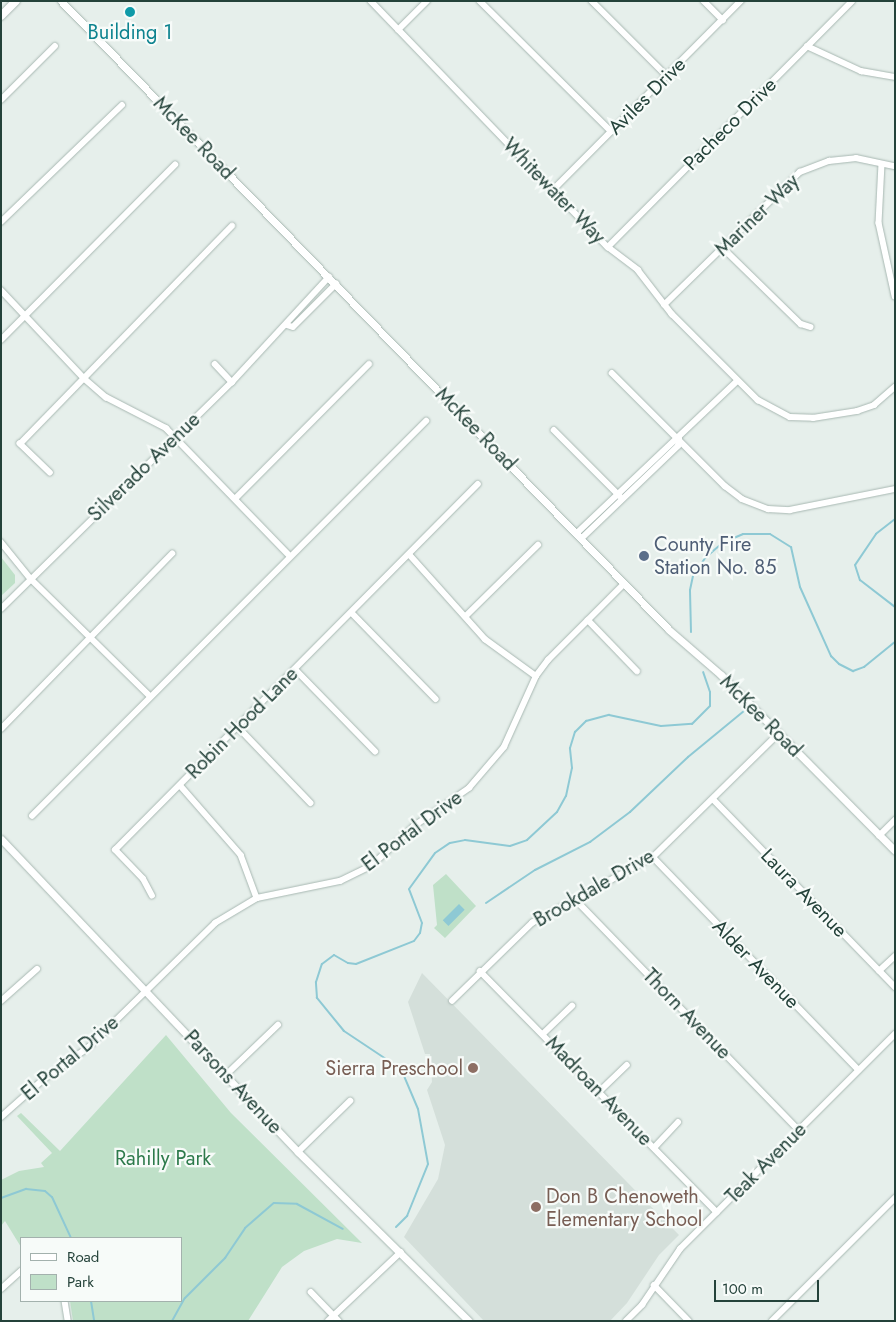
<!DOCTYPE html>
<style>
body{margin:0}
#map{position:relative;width:896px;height:1322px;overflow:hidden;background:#e6efeb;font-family:Jost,sans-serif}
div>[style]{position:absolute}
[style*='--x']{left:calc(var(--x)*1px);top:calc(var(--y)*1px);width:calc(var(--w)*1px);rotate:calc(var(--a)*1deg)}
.built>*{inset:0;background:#d4dfda}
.green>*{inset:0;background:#bfe0c8}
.water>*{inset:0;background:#8ec9d4;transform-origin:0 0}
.stream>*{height:2px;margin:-1px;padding:0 1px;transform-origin:1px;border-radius:1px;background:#8ec9d4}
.roads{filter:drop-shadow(0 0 1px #a8b8b2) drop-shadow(0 0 1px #a8b8b2)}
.minor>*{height:5.5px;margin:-2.75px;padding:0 2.75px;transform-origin:2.75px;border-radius:2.75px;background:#fff}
.tertiary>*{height:7px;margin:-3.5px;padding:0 3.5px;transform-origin:3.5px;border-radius:3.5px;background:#fff}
.secondary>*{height:8px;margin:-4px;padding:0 4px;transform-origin:4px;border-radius:4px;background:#fff}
.dots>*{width:14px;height:14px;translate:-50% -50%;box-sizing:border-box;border:2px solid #f7fbf9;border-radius:50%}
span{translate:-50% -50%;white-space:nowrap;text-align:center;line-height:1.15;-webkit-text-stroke:4.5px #f7fbf9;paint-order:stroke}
.culture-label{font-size:20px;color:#0d838f}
.street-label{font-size:20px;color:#24423a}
.service-label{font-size:20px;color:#4e5e75}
.left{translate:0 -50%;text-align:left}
.education-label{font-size:20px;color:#785e54}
.right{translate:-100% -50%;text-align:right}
.park-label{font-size:20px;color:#2d7a4b}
.frame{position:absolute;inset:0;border:2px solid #24423a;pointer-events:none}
.legend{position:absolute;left:20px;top:1237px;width:162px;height:65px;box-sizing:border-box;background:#f7fbf9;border:1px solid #a3b1ad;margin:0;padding:6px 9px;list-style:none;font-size:15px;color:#24423a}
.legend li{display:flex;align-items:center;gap:10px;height:25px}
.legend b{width:25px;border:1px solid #a3b1ad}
.scale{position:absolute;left:714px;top:1280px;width:105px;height:22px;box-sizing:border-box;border:2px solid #24423a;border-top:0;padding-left:6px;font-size:15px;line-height:18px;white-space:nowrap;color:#24423a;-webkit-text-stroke:4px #f7fbf9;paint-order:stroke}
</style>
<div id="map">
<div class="built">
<i style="clip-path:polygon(422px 973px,679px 1235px,659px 1255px,627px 1303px,610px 1321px,484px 1321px,404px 1237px,438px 1179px,445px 1145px,427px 1090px,432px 1082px,430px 1054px,425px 1054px,408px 1002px)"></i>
</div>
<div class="green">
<i style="clip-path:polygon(1px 557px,15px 575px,15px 583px,1px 596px)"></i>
<i style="clip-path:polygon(446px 874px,476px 906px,445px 938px,434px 928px,437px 925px,433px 885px)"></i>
<i style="clip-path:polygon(166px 1035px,231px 1113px,362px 1243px,337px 1239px,304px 1251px,282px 1267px,248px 1321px,73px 1321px,70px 1301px,181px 1301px,181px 1238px,21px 1238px,21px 1247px,5px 1221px,1px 1226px,1px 1180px,19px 1171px,44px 1167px,41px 1163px,52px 1153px,17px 1116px,21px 1113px,60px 1151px)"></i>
</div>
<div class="water">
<i style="left:459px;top:904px;width:8px;height:23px;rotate:45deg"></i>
</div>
<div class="stream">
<i style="--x:895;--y:519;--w:24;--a:142"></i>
<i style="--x:876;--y:534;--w:37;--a:124"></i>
<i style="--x:855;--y:565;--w:16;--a:72"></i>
<i style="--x:860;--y:580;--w:44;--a:37.6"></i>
<i style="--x:691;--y:632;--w:42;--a:-91.4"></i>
<i style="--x:690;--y:590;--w:14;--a:-78"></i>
<i style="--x:693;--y:576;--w:22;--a:-56"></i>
<i style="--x:705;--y:558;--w:23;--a:-41"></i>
<i style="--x:722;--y:543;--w:23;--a:-23"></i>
<i style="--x:743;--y:534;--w:27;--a:0"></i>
<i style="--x:770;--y:534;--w:25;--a:32"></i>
<i style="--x:791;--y:547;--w:41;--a:77.3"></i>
<i style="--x:800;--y:587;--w:76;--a:65.8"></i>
<i style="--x:831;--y:656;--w:11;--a:45"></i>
<i style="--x:839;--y:664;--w:16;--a:27"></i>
<i style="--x:853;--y:671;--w:12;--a:-20"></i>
<i style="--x:864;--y:667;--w:40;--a:-39"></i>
<i style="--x:486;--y:903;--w:59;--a:-34"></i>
<i style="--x:535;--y:870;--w:62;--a:-27"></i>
<i style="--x:590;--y:842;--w:50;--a:-36.9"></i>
<i style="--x:630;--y:812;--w:80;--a:-43.5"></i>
<i style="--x:688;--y:757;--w:72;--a:-39.4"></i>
<i style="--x:1;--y:1198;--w:27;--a:-20"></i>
<i style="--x:26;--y:1189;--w:19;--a:6"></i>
<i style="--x:45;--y:1191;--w:9;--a:41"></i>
<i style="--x:52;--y:1197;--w:45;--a:65.1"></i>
<i style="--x:396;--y:1227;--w:16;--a:-45"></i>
<i style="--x:407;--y:1216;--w:56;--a:-68"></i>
<i style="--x:428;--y:1164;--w:56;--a:-100.3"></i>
<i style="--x:418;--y:1109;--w:43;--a:-113"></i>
<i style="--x:401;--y:1069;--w:69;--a:-146.3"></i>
<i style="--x:344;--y:1031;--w:43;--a:-129.3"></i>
<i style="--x:317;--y:998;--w:16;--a:-94"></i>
<i style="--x:316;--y:982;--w:19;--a:-72"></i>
<i style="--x:322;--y:964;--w:15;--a:-37"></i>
<i style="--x:334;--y:955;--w:16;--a:30"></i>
<i style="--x:348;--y:963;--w:8;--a:7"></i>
<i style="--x:356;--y:964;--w:62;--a:-21.6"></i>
<i style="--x:414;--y:941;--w:10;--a:-53"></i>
<i style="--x:420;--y:933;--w:10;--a:-79"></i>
<i style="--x:422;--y:923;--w:36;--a:-111"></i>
<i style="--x:409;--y:889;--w:44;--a:-54.2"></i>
<i style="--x:435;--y:853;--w:18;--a:-34"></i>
<i style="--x:450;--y:843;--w:15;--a:-11"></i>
<i style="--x:465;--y:840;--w:45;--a:7.6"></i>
<i style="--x:510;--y:846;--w:18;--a:-19"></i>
<i style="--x:527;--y:840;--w:41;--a:-43"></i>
<i style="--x:557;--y:812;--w:18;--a:-61"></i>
<i style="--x:566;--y:796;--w:29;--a:-78"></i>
<i style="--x:572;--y:768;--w:20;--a:-96"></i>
<i style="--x:570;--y:748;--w:17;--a:-73"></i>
<i style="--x:575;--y:732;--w:16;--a:-45"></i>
<i style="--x:586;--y:721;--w:24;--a:-15"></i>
<i style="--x:609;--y:715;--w:53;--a:11.9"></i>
<i style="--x:661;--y:726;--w:31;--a:-4"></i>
<i style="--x:692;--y:724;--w:25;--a:-45"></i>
<i style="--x:710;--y:706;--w:14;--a:-90"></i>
<i style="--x:710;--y:692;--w:21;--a:-109"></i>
<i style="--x:91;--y:1301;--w:20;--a:81"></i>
<i style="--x:172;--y:1321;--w:26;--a:-61"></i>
<i style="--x:185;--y:1298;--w:57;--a:-45"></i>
<i style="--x:225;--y:1258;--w:36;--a:-56"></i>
<i style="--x:245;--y:1228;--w:38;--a:-41"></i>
<i style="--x:274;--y:1203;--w:23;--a:2"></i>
<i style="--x:297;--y:1204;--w:52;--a:28.5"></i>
</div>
<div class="roads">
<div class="minor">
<i style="--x:371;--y:1;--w:342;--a:46.1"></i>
<i style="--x:608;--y:247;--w:38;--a:37"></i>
<i style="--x:638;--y:270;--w:56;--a:52.3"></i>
<i style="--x:672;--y:314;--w:122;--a:45"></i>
<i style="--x:758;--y:400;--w:36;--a:28"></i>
<i style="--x:790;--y:417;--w:23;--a:2"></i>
<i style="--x:813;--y:418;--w:45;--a:-9"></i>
<i style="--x:857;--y:411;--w:18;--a:-19"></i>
<i style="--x:874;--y:405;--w:28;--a:-41"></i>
<i style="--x:480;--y:1;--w:185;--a:44.8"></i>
<i style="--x:592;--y:1;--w:106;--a:45"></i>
<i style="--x:704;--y:1;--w:27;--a:45"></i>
<i style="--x:398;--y:30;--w:41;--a:-45"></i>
<i style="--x:807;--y:46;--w:60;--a:24.8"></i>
<i style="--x:861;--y:71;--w:35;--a:10"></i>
<i style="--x:1;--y:100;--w:76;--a:-45"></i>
<i style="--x:882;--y:164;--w:59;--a:92.9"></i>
<i style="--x:879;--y:223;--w:75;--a:77.6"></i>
<i style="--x:553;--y:190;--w:267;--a:-45.2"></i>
<i style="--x:1;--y:222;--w:168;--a:-44"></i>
<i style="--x:608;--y:247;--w:346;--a:-45.2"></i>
<i style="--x:723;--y:248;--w:109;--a:44.3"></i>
<i style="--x:801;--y:324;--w:10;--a:17"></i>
<i style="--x:1;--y:290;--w:122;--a:46.7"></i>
<i style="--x:85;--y:379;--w:28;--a:41"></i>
<i style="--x:106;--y:397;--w:68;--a:27.3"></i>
<i style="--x:166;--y:428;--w:178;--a:45.9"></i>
<i style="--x:664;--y:305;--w:190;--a:-44.4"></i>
<i style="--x:800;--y:172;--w:31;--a:-21"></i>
<i style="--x:829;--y:161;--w:27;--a:-6"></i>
<i style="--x:856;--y:158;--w:40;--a:12"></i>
<i style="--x:287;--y:325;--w:6;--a:18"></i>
<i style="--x:293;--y:327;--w:61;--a:-45"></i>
<i style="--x:1;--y:340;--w:247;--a:-45.2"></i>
<i style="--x:215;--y:364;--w:25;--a:47"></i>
<i style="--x:612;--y:373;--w:160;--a:45"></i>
<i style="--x:725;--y:486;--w:21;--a:37"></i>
<i style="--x:742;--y:499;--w:28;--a:21"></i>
<i style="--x:768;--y:509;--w:22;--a:3"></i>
<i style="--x:790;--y:510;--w:107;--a:-11.3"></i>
<i style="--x:554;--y:430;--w:93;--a:45"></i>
<i style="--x:50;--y:473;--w:42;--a:-136"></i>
<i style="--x:20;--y:444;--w:304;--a:-45.8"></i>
<i style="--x:235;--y:499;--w:190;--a:-45.2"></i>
<i style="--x:576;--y:534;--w:222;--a:-43.5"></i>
<i style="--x:581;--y:539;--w:134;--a:-43.8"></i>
<i style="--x:678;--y:446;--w:7;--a:-82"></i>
<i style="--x:1;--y:542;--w:48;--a:51"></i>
<i style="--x:31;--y:579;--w:167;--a:44.5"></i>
<i style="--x:410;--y:555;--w:113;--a:48.2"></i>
<i style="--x:485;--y:639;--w:63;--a:36"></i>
<i style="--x:1;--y:609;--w:324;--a:-44.5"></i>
<i style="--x:232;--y:382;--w:143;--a:-47.3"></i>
<i style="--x:352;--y:613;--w:120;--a:45.7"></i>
<i style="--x:466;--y:616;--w:101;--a:-44.6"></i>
<i style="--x:588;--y:620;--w:71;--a:46.1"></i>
<i style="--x:295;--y:669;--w:115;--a:45.7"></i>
<i style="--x:238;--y:727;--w:105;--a:46.2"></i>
<i style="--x:1;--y:729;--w:245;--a:-45.7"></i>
<i style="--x:180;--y:785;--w:93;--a:48.9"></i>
<i style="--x:241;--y:855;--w:46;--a:69.6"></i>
<i style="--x:713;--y:799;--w:262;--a:45.9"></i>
<i style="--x:32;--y:816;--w:558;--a:-45.07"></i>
<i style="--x:879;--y:836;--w:23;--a:-45"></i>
<i style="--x:653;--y:857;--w:296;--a:46"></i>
<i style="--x:152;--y:896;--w:19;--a:-118"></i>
<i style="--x:143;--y:879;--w:40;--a:-134"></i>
<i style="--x:115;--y:850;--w:515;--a:-45.24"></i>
<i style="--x:574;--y:898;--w:323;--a:45.9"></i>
<i style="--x:480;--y:971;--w:338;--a:45.5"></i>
<i style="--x:879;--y:971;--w:22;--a:-43"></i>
<i style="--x:1;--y:1001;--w:48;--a:-41.6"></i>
<i style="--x:452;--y:1001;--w:112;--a:-44.3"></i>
<i style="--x:532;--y:923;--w:138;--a:-28.6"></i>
<i style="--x:653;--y:857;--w:177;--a:-44.5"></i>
<i style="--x:544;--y:1033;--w:39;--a:-44"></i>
<i style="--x:226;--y:1075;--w:72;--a:-43.9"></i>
<i style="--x:600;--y:1091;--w:37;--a:-44"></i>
<i style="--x:1;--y:1117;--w:57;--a:-41.5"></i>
<i style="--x:44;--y:1079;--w:55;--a:-35.4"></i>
<i style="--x:89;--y:1047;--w:177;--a:-44.5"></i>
<i style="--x:215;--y:923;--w:49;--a:-30.8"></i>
<i style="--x:257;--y:898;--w:85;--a:-11.6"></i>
<i style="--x:340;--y:881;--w:34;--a:-26"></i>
<i style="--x:371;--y:866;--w:59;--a:-42.9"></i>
<i style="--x:414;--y:826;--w:67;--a:-34.6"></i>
<i style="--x:469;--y:788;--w:54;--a:-49.5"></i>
<i style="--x:504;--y:747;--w:78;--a:-65.7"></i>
<i style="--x:536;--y:676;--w:20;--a:-53"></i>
<i style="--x:548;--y:660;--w:107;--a:-45"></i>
<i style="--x:654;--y:1148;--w:35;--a:-47"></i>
<i style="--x:298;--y:1152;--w:73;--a:-44.4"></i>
<i style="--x:654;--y:1285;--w:50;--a:45.8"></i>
<i style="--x:1;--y:1289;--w:27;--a:-42"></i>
<i style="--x:311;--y:1292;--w:40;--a:46"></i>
<i style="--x:65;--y:1301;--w:20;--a:81"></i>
<i style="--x:328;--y:1321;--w:100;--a:-43.4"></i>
<i style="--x:626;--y:1321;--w:23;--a:-45"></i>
<i style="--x:642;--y:1305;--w:68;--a:-55.8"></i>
<i style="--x:680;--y:1249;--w:304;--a:-45"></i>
<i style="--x:772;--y:1321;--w:174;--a:-45"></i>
</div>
<div class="tertiary">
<i style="--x:61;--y:1;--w:875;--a:45.97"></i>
<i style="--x:669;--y:630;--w:69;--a:40.9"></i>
<i style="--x:721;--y:675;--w:247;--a:45.3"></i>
<i style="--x:1;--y:839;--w:431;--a:46.5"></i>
<i style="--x:298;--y:1152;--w:240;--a:44.7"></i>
</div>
<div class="secondary">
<i style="--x:1;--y:16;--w:21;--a:-45"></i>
</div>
</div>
<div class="dots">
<i style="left:130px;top:12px;background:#0f9aa8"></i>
<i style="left:644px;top:556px;background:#5c6f8a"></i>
<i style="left:473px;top:1068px;background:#8d6e63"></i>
<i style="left:536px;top:1207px;background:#8d6e63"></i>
</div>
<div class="culture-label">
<span style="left:130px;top:32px">Building 1</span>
</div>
<div class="street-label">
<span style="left:647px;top:96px;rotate:-45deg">Aviles Drive</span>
<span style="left:730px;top:124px;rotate:-45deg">Pacheco Drive</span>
<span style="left:194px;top:138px;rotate:46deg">McKee Road</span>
<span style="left:554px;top:191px;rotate:46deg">Whitewater Way</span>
<span style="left:757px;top:215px;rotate:-44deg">Mariner Way</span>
<span style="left:476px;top:429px;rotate:46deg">McKee Road</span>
<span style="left:144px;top:467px;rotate:-44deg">Silverado Avenue</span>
<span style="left:761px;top:716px;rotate:45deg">McKee Road</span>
<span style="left:242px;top:723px;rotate:-45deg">Robin Hood Lane</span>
<span style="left:412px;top:831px;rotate:-37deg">El Portal Drive</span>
<span style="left:594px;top:888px;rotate:-30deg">Brookdale Drive</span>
<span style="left:804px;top:893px;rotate:46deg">Laura Avenue</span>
<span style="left:756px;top:964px;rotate:46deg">Alder Avenue</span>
<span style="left:687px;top:1014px;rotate:46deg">Thorn Avenue</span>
<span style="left:70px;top:1058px;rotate:-40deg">El Portal Drive</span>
<span style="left:233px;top:1082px;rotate:47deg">Parsons Avenue</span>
<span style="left:599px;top:1091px;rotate:46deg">Madroan Avenue</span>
<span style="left:766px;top:1163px;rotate:-45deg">Teak Avenue</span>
</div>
<div class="service-label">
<span class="left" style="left:654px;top:556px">County Fire<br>Station No. 85</span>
</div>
<div class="education-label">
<span class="right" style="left:463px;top:1068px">Sierra Preschool</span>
<span class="left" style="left:546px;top:1208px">Don B Chenoweth<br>Elementary School</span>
</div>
<div class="park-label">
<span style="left:163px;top:1158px">Rahilly Park</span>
</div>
<div class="frame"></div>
<ul class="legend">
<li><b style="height:6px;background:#fff"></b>Road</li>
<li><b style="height:14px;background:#bfe0c8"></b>Park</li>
</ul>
<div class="scale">100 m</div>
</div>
